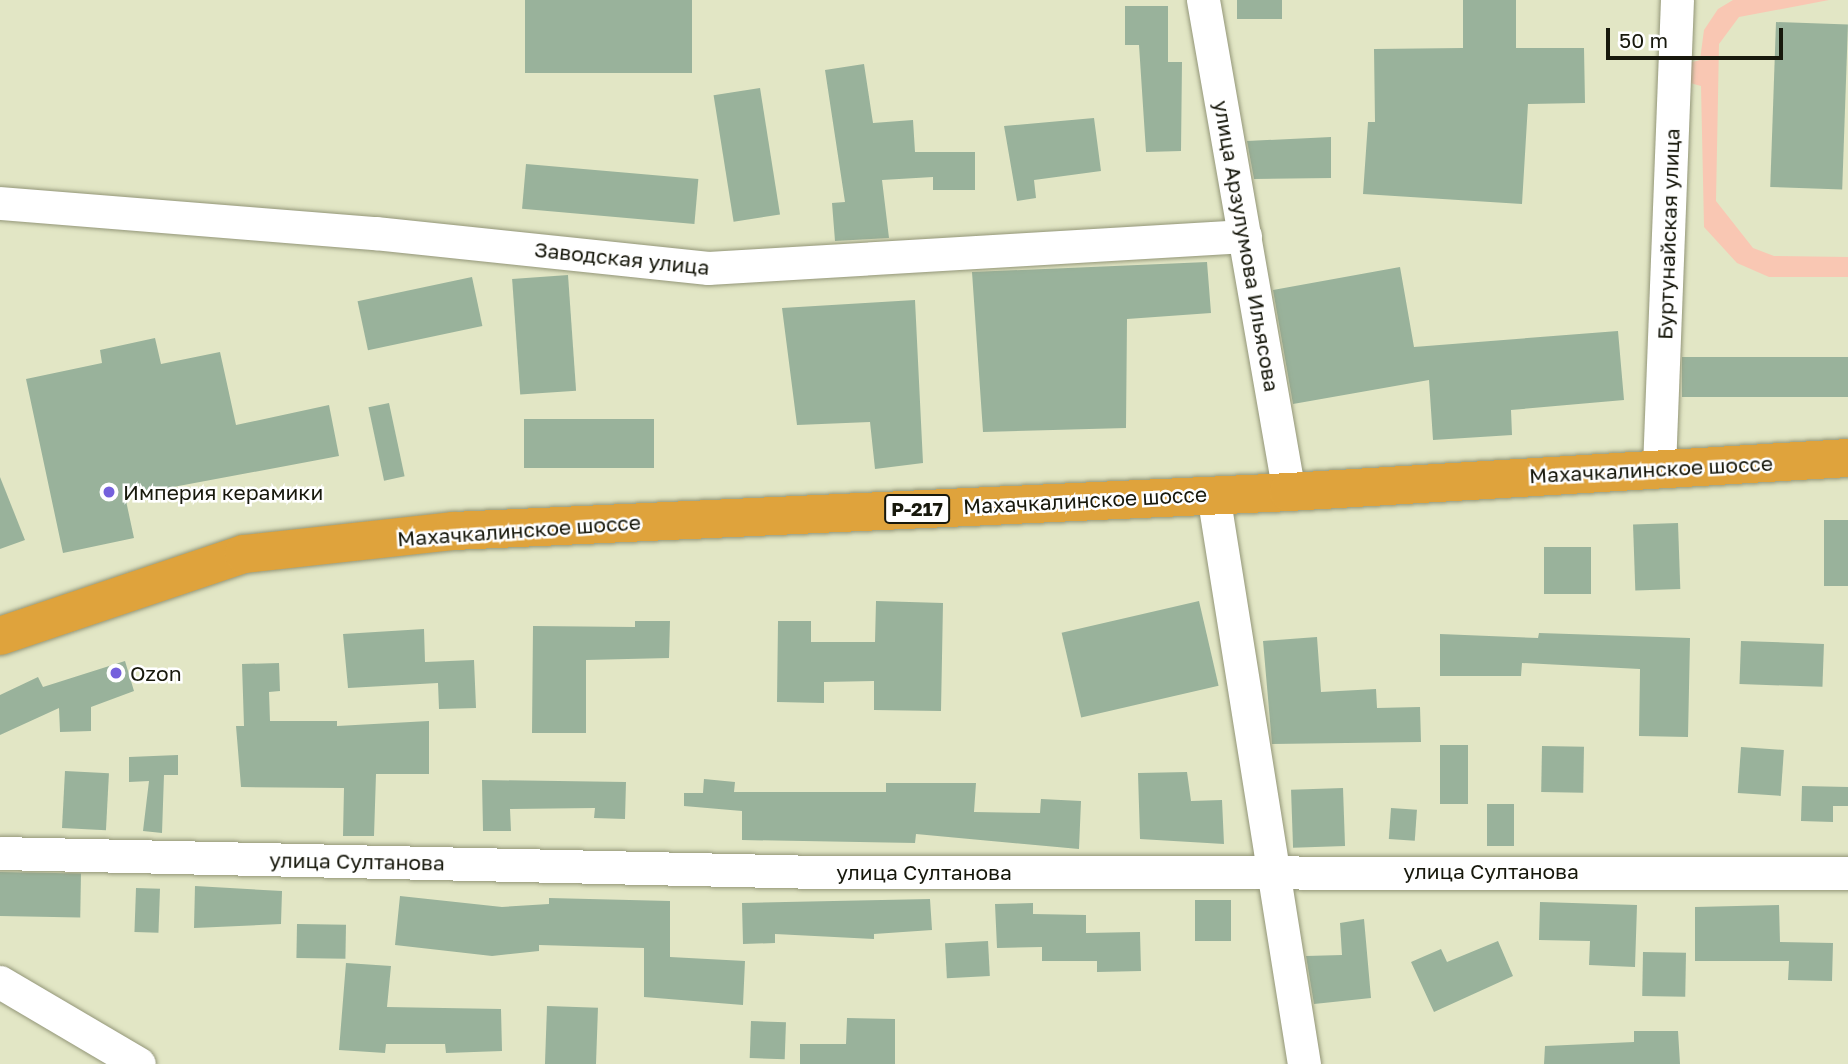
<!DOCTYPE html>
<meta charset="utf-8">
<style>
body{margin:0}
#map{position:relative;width:1848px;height:1064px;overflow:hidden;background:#e2e6c5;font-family:"Golos Text",sans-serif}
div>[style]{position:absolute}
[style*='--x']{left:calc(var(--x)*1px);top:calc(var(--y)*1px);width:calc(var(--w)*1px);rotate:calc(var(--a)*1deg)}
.green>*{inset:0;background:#f9c7b3}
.building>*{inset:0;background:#99b29b;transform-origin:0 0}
.roads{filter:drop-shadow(0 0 2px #939678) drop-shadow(0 0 2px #939678)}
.minor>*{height:33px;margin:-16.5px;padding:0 16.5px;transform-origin:16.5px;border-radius:16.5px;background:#fff}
.highway>*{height:38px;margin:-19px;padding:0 19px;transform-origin:19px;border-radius:19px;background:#dfa33c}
.dots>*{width:19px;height:19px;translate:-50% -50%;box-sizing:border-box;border:4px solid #fff;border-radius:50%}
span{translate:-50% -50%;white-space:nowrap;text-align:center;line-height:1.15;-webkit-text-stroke:5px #fff;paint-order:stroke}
.shield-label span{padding:2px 5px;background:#fff;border:2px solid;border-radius:5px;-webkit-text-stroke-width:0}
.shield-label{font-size:19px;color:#17180c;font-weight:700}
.street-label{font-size:21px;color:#17180c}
.poi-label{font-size:21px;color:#17180c}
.left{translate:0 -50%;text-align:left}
.scale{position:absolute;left:1606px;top:28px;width:177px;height:32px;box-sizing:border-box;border:4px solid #17180c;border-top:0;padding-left:9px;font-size:21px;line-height:24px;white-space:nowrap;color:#17180c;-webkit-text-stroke:5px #fff;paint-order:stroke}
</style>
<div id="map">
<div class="green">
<i style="clip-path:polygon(1733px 0,1829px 0,1739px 17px,1719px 44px,1716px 201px,1753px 248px,1774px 256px,1848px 257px,1848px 277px,1769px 277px,1737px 263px,1704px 227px,1701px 86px,1690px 83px,1689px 63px,1700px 60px,1704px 30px,1718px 9px)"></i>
</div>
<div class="building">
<i style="left:525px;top:0;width:167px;height:73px"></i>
<i style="left:1237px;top:0;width:45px;height:19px"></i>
<i style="clip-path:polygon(1463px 0,1516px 0,1516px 48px,1584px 48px,1585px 103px,1528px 104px,1522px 204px,1363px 194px,1368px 122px,1375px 122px,1374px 49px,1463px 48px)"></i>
<i style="clip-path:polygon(1125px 6px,1168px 6px,1168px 62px,1182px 62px,1181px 151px,1146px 152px,1139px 45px,1125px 45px)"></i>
<i style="left:1776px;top:22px;width:72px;height:165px;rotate:2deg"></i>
<i style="clip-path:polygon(864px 64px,873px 123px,913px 120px,915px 152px,975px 152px,975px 190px,933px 190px,933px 177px,882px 180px,889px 238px,835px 241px,832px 203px,845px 202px,825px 70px)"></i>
<i style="left:760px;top:88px;width:128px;height:47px;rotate:81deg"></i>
<i style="clip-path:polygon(1094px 118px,1101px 171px,1034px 180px,1036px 198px,1017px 201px,1004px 126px)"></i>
<i style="clip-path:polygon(1331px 137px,1331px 178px,1254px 179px,1247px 141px)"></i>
<i style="left:526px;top:164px;width:173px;height:45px;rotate:5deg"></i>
<i style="clip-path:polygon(1207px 262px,1211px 313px,1127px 319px,1126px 428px,983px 432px,972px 272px)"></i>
<i style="clip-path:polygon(1400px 267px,1414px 347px,1618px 331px,1624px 400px,1511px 410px,1512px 435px,1433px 440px,1429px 380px,1293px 404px,1273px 290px)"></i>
<i style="left:568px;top:275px;width:116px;height:56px;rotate:86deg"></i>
<i style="left:472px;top:277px;width:50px;height:117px;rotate:78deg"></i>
<i style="clip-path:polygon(915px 300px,923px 463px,875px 469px,870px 422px,797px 425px,782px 308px)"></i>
<i style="clip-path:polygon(155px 338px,161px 364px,220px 352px,236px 425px,329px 405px,339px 456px,125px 496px,134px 538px,63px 553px,26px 379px,102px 363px,100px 350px)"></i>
<i style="left:1848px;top:357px;width:40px;height:166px;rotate:90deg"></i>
<i style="left:389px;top:403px;width:75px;height:21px;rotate:78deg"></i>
<i style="left:654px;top:419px;width:49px;height:130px;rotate:90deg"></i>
<i style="clip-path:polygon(0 477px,25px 540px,0 549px)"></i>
<i style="left:1824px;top:520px;width:24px;height:66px"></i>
<i style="left:1678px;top:523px;width:66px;height:45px;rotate:88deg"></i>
<i style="left:1544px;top:547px;width:47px;height:47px"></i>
<i style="clip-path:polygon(876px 601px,943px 603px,941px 711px,874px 710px,874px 681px,824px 682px,824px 703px,777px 702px,778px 621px,811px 621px,811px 642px,875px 642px)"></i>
<i style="left:1199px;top:601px;width:87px;height:141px;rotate:77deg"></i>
<i style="clip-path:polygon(635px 621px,670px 621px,669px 658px,586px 660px,586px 733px,532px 733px,533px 626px,635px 627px)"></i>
<i style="clip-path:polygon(424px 629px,425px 662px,474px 660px,476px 708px,439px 709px,438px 683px,348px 688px,343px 634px)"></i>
<i style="clip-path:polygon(1539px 633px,1690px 638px,1688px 737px,1639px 736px,1640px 669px,1522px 663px,1521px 676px,1440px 676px,1440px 634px,1538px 638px)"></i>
<i style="clip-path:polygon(1317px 637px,1321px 692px,1376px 689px,1377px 708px,1420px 707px,1421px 742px,1272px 744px,1263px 641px)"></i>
<i style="left:1741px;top:641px;width:83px;height:43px;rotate:2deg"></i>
<i style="clip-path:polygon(125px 661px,134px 691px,91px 707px,91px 731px,60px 732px,59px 708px,0 735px,0 695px,38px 677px,43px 687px)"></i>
<i style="clip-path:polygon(279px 663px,280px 691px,269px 692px,270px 721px,337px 721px,337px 726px,429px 721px,429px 774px,376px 774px,374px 836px,343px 836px,344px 788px,241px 787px,236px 726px,244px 726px,242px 664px)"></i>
<i style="left:1440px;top:745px;width:28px;height:59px"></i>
<i style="left:1542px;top:746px;width:42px;height:46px;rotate:1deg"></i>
<i style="left:1741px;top:747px;width:43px;height:46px;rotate:4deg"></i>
<i style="clip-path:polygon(178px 755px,178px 775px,164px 775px,162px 833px,143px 831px,149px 781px,129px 782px,129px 757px)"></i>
<i style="left:65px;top:771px;width:44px;height:57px;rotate:3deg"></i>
<i style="clip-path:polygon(1187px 772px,1191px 801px,1222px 800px,1224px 844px,1140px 839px,1138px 773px)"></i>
<i style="clip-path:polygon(704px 779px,735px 782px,734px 792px,886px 792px,886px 783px,976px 783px,974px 812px,1040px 813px,1041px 799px,1081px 801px,1079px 849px,916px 834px,915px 843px,742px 840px,742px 811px,684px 806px,684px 793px,703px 793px)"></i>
<i style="clip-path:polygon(482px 780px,626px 782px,625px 819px,594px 818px,595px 808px,510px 809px,511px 831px,483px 831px)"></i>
<i style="clip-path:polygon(1802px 786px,1848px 787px,1848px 806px,1833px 806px,1833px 822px,1801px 821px)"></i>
<i style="left:1343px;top:788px;width:58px;height:52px;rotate:88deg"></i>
<i style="left:1487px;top:804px;width:27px;height:42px"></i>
<i style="left:1391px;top:808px;width:26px;height:31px;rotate:4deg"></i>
<i style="left:0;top:872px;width:81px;height:44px;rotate:1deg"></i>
<i style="clip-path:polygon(195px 886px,282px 891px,281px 924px,194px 928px)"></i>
<i style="left:136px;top:888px;width:24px;height:44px;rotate:2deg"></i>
<i style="clip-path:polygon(400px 896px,502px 907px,549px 904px,549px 898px,670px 901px,670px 957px,745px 961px,743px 1005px,644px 997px,644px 948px,539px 945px,539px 951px,492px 956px,395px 945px)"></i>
<i style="clip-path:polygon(930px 899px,932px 930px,874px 934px,874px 939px,775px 934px,775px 943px,743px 944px,742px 903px)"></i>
<i style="left:1195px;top:900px;width:36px;height:41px"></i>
<i style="clip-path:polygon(1540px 902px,1637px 905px,1635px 967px,1589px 965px,1590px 941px,1539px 940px)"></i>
<i style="clip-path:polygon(1033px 903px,1033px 914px,1086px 915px,1086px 933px,1140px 932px,1141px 971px,1097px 972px,1097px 961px,1042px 961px,1042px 947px,997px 948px,995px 904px)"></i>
<i style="clip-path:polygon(1779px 905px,1780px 942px,1833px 943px,1832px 981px,1788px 980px,1789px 961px,1695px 961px,1695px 907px)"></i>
<i style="clip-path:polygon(1364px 919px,1371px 998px,1314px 1004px,1306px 956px,1342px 955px,1340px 923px)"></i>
<i style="left:297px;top:924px;width:49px;height:34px;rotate:1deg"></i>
<i style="left:988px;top:941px;width:35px;height:43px;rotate:87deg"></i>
<i style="clip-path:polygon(1498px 941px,1513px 976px,1434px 1012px,1411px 962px,1441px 949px,1447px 962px)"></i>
<i style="left:1643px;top:952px;width:43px;height:44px;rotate:1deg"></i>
<i style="clip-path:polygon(346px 963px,391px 966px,387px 1007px,501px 1009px,502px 1051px,446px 1053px,445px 1044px,386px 1044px,385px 1053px,339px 1050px)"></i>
<i style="left:547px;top:1006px;width:51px;height:58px;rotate:2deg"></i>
<i style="clip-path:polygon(847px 1018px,895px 1019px,895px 1064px,800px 1064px,800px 1044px,846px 1044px)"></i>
<i style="left:751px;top:1021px;width:35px;height:37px;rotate:2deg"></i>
<i style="clip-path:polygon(1634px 1031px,1678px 1031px,1680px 1064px,1544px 1064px,1545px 1046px,1634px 1042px)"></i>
</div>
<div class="roads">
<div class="minor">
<i style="--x:1203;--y:0;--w:499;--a:80.1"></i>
<i style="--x:0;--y:203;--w:376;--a:4.6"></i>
<i style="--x:375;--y:233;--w:335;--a:6"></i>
<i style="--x:708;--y:268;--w:538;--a:-3.41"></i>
<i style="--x:1659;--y:468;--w:468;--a:-87.8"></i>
<i style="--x:1213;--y:494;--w:577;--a:80.93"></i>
<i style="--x:0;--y:853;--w:819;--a:1.33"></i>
<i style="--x:819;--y:872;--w:1029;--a:0.06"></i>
<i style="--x:0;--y:982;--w:161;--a:30.5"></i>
</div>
<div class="highway">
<i style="--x:0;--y:636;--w:257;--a:-18.6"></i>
<i style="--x:244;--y:554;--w:211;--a:-6.3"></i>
<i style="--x:454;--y:531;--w:836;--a:-2.67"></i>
<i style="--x:1289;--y:492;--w:560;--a:-3.48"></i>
</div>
</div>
<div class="dots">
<i style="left:109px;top:492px;background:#7561dc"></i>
<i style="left:116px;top:673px;background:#7561dc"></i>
</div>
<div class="shield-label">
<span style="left:917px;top:509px">Р-217</span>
</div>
<div class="street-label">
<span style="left:1668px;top:234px;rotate:-88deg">Буртунайская улица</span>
<span style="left:1247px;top:246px;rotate:80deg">улица Арзулумова Ильясова</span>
<span style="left:622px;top:258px;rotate:6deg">Заводская улица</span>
<span style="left:1651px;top:469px;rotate:-3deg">Махачкалинское шоссе</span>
<span style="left:1085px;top:500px;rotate:-3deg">Махачкалинское шоссе</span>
<span style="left:519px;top:530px;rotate:-4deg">Махачкалинское шоссе</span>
<span style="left:357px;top:861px;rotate:1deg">улица Султанова</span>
<span style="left:1491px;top:871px">улица Султанова</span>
<span style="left:924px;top:872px">улица Султанова</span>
</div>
<div class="poi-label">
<span class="left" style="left:123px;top:492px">Империя керамики</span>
<span class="left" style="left:130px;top:673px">Ozon</span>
</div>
<div class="scale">50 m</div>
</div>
